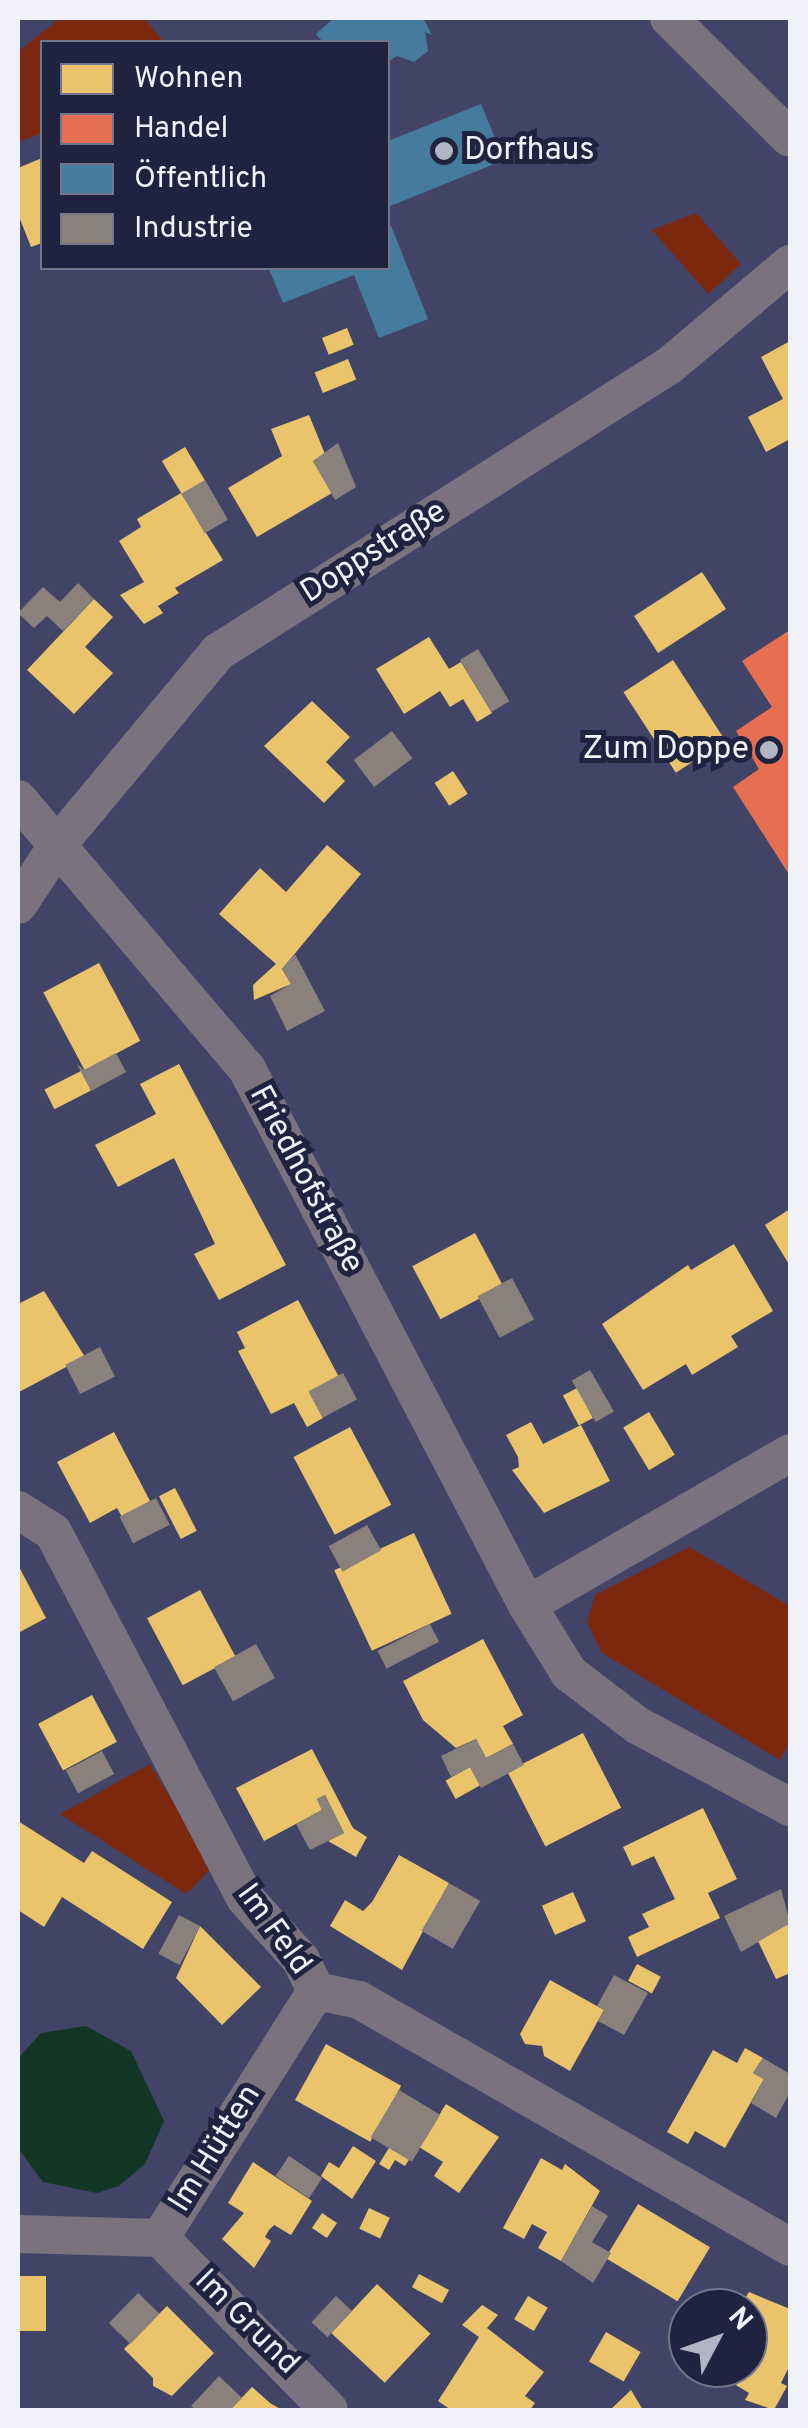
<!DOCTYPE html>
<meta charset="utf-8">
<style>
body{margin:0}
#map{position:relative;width:808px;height:2428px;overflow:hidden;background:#424467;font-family:Overpass,sans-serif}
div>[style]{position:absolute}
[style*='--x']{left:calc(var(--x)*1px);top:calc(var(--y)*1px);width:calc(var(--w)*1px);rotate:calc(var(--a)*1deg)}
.green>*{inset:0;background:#7d2910}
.water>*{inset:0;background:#123525}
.homes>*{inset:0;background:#e9c46a;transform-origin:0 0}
.shops>*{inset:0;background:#e76f51}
.public>*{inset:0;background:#457b9d}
.industry>*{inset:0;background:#8a817c;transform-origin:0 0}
.minor>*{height:38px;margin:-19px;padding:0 19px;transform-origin:19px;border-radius:19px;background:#7a727e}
.dots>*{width:28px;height:28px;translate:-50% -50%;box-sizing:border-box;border:5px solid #202340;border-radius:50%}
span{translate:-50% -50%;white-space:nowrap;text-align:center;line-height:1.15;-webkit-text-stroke:10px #202340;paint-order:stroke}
.poi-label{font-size:32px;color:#f0f1f9}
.left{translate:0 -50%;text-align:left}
.right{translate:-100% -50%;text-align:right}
.street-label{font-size:32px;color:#f0f1f9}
.frame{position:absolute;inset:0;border:20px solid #f0f1f9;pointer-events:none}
.legend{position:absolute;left:40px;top:40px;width:350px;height:230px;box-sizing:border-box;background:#202340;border:2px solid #73758a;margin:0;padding:12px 18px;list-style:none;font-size:30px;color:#f0f1f9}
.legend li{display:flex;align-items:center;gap:20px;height:50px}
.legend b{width:50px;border:2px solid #73758a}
.north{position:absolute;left:668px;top:2288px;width:100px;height:100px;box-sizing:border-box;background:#202340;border:2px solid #73758a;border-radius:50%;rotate:49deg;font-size:28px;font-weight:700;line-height:40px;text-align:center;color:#f0f1f9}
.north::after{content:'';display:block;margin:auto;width:35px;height:45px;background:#b3b4c6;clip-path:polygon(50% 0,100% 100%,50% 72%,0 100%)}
</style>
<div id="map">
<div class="green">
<i style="clip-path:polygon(60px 18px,144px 18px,164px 42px,42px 42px,42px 133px,18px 142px,18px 52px)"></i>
<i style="clip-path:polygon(696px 213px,741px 264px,708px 294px,652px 230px)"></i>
<i style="clip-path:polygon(689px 1547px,790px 1606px,790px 1741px,780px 1760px,602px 1653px,587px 1622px,595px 1595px)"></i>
<i style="clip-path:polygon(150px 1764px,212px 1868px,186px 1894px,60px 1814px)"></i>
</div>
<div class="water">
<i style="clip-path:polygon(86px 2026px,131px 2051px,164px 2121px,145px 2164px,119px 2186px,97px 2193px,43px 2182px,18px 2148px,19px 2057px,41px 2033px)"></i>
</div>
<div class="homes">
<i style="clip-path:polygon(42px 158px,42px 243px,31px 247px,18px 214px,18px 168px)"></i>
<i style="left:347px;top:328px;width:18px;height:27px;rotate:68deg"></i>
<i style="clip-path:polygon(790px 341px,790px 439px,766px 452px,748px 417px,783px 399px,761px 357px)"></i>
<i style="left:348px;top:359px;width:22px;height:36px;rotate:68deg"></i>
<i style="clip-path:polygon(309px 415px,325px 454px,313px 461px,332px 493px,257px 537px,228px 488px,282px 456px,271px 429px)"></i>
<i style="left:185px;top:447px;width:39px;height:27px;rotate:59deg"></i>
<i style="clip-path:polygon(181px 493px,223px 560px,175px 588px,179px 593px,158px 606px,163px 613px,144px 624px,120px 595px,144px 582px,119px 541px,141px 527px,137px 519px)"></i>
<i style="left:702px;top:572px;width:44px;height:81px;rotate:57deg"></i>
<i style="clip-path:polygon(94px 599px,113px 617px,85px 647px,113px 673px,74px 714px,27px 670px)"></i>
<i style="clip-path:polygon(429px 637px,449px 669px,461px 662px,492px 713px,477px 722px,463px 699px,450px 707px,440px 691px,404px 714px,376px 669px)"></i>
<i style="left:673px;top:660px;width:96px;height:59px;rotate:57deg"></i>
<i style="clip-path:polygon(312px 701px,350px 737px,326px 762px,345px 781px,324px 803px,264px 746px)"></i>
<i style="left:453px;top:771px;width:27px;height:22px;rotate:57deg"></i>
<i style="clip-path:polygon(327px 845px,361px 874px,282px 969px,291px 984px,254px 1000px,253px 985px,276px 964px,219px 914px,260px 868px,286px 892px)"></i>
<i style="left:99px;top:963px;width:88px;height:63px;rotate:62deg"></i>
<i style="clip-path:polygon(179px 1064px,286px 1265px,219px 1300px,194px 1254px,215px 1244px,174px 1158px,118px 1187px,95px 1145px,156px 1114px,140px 1084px)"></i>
<i style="left:81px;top:1071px;width:22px;height:41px;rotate:63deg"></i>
<i style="clip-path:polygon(790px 1209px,790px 1266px,765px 1225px)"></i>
<i style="left:475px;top:1233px;width:60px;height:71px;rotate:62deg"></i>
<i style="clip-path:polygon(734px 1244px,773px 1311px,731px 1336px,738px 1347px,692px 1375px,686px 1364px,643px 1390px,602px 1324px,688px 1265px,691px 1270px)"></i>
<i style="clip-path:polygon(44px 1291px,85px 1357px,19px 1392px,18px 1304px)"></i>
<i style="clip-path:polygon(298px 1300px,340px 1379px,310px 1394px,323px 1418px,307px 1427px,294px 1403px,271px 1414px,238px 1351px,245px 1348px,237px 1332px)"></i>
<i style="left:577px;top:1388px;width:34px;height:16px;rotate:62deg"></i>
<i style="left:649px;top:1412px;width:50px;height:30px;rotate:59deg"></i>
<i style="clip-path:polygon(531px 1422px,543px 1444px,581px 1425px,610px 1481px,544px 1513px,512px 1470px,519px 1467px,518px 1457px,506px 1435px)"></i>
<i style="left:350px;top:1427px;width:88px;height:64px;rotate:62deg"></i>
<i style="clip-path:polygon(114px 1432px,150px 1501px,122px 1517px,117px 1508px,90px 1523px,57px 1462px)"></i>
<i style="left:175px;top:1488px;width:48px;height:18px;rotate:63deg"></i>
<i style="left:414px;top:1533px;width:89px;height:88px;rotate:65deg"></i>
<i style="clip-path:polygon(18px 1565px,46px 1618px,18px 1633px)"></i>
<i style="left:200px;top:1590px;width:76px;height:60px;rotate:62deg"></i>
<i style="clip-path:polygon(483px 1639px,523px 1715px,503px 1726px,513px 1744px,486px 1758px,476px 1739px,456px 1748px,423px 1720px,403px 1681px)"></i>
<i style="left:92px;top:1695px;width:53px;height:61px;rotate:62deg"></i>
<i style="left:583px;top:1733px;width:84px;height:85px;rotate:63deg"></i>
<i style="clip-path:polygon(312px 1749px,353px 1828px,367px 1837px,356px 1857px,328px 1841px,344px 1833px,325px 1795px,317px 1799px,322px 1810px,264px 1841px,236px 1788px)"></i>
<i style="left:470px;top:1767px;width:21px;height:28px;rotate:61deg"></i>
<i style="clip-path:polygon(703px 1808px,737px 1879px,708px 1893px,720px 1918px,637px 1957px,628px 1937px,649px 1927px,642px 1914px,675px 1899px,654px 1856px,632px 1866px,623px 1847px)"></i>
<i style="clip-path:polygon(18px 1821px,84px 1863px,92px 1851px,172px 1902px,143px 1949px,62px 1897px,44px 1927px,18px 1910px)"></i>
<i style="clip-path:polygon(399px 1855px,449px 1883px,402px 1970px,330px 1926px,345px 1900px,363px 1911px,372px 1902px)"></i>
<i style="left:573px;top:1892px;width:32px;height:34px;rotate:66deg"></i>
<i style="clip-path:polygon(790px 1923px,790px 1973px,776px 1979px,758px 1941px)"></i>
<i style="clip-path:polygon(200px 1926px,261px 1987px,222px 2025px,176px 1978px)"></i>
<i style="left:637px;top:1964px;width:27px;height:19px;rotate:28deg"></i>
<i style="clip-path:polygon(550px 1980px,604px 2010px,570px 2071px,544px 2056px,542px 2046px,525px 2044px,520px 2034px)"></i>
<i style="left:326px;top:2044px;width:86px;height:64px;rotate:29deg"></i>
<i style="clip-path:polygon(745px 2048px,763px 2058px,753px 2073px,764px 2079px,725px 2148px,695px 2131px,688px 2144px,667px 2132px,713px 2050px,737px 2063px)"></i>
<i style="clip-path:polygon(446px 2104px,499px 2137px,459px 2193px,434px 2176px,443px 2162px,419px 2147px)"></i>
<i style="clip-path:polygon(392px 2143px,412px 2155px,405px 2166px,395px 2160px,389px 2170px,379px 2164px)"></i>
<i style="clip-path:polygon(353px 2146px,376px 2161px,352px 2199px,321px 2176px,329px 2162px,339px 2168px)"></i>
<i style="clip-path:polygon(541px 2158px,562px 2170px,565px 2164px,600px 2191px,561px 2261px,538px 2248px,547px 2232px,532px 2224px,524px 2239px,503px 2228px)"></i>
<i style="clip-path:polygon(253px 2162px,312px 2201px,291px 2235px,274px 2225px,269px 2230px,265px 2237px,271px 2241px,254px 2268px,222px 2239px,244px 2213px,228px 2203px)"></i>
<i style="left:638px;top:2204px;width:84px;height:63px;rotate:31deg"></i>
<i style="left:369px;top:2208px;width:23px;height:23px;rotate:25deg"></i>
<i style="left:322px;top:2213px;width:18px;height:18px;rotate:34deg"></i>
<i style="left:419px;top:2274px;width:34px;height:15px;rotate:28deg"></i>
<i style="left:18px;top:2276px;width:28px;height:55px"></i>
<i style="left:377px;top:2284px;width:73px;height:67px;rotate:43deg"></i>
<i style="clip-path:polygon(749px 2292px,790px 2309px,790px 2365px,781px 2383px,787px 2386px,774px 2410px,745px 2400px,749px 2393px,726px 2379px,731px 2368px,748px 2368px,748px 2308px,739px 2308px)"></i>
<i style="left:528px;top:2296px;width:23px;height:27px;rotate:31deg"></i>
<i style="clip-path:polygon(482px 2305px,498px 2315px,487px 2328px,544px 2372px,525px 2396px,535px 2403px,530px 2410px,451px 2410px,438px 2401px,479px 2337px,462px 2325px)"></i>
<i style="clip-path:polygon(167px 2306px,214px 2353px,172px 2396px,153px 2386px,153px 2378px,124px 2349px)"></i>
<i style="left:606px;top:2332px;width:40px;height:34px;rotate:30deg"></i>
<i style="clip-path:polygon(252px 2387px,270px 2403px,282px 2410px,230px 2410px)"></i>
<i style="clip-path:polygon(631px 2390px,643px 2410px,610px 2410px)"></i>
</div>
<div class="shops">
<i style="clip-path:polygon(790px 630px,790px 876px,733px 787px,759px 769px,736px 731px,772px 707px,742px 661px)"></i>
</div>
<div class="public">
<i style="clip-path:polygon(334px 18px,423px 18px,432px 35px,425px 32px,428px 51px,414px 62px,397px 56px,389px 61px,388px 42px,323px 42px,316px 34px)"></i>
<i style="clip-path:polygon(481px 104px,504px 160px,388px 207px,388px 141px)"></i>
<i style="clip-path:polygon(388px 218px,428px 319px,379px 338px,354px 275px,283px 303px,269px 269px,274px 268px,388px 268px)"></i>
</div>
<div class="industry">
<i style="clip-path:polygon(338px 443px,356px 487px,335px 500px,313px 461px)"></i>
<i style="left:205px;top:480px;width:46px;height:27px;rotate:60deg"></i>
<i style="clip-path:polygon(78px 583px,94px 599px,63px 631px,47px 616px,34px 628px,18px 613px,43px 587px,60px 602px)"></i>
<i style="left:478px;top:649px;width:61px;height:21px;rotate:59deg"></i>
<i style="left:392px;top:731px;width:34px;height:48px;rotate:53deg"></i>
<i style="clip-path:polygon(295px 954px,325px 1011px,287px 1031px,270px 996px,291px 984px,282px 969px)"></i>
<i style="clip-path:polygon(116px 1053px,126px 1072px,91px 1091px,77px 1064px,84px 1070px)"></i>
<i style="left:512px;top:1278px;width:47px;height:39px;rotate:62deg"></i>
<i style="left:100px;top:1347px;width:33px;height:39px;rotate:63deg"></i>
<i style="left:590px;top:1370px;width:48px;height:21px;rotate:60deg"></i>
<i style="left:343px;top:1373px;width:30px;height:39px;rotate:62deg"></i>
<i style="left:156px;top:1498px;width:30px;height:41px;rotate:63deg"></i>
<i style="left:367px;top:1525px;width:29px;height:44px;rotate:61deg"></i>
<i style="left:430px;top:1624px;width:20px;height:59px;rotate:63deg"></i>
<i style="left:256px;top:1644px;width:39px;height:48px;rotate:61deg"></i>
<i style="clip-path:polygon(476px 1739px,486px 1758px,513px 1744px,524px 1765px,481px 1788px,470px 1767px,451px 1777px,441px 1756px)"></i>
<i style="left:102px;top:1751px;width:26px;height:41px;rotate:62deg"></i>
<i style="clip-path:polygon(325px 1795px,344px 1833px,310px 1850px,296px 1824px,322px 1810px,317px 1799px)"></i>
<i style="left:449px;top:1883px;width:36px;height:55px;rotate:30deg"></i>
<i style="clip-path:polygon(781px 1889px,790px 1923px,741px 1952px,724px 1916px)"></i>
<i style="left:179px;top:1915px;width:24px;height:44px;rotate:28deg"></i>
<i style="clip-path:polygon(614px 1975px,648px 1993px,624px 2035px,598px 2021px,604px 2010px,597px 2006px)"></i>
<i style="clip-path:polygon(763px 2058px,790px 2074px,790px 2092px,776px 2118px,751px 2103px,764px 2079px,753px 2073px)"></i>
<i style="left:399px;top:2090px;width:48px;height:55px;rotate:31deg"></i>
<i style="left:289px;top:2156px;width:40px;height:24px;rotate:34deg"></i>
<i style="clip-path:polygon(592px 2206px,608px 2216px,592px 2242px,611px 2253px,593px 2283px,561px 2261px)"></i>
<i style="left:138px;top:2293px;width:30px;height:42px;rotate:44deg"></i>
<i style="left:336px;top:2296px;width:22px;height:36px;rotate:43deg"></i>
<i style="clip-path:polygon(219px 2376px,242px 2398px,230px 2410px,196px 2410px,191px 2406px)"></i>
</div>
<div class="minor">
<i style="--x:669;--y:18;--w:170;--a:44.8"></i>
<i style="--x:18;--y:799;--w:354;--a:49.7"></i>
<i style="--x:247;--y:1069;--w:605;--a:62.42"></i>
<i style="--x:527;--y:1605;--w:80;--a:58.3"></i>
<i style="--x:569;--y:1673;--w:86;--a:37.4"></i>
<i style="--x:637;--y:1725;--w:174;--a:28.2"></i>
<i style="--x:18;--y:905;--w:74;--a:-56.5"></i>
<i style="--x:59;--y:843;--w:249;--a:-50.2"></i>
<i style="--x:218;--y:652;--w:535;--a:-32.41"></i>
<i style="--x:670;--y:365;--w:157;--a:-40.1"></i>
<i style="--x:18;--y:1510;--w:41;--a:32.2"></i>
<i style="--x:53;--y:1532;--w:413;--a:62.3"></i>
<i style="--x:245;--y:1898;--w:84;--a:47.9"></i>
<i style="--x:301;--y:1960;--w:34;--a:64"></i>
<i style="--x:316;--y:1991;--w:44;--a:11.8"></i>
<i style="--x:359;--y:2000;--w:497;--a:29.8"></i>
<i style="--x:527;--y:1605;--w:304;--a:-30"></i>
<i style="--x:18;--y:2234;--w:142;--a:1.6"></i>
<i style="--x:160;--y:2238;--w:292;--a:-57.7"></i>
<i style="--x:160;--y:2238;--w:241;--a:45.5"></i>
</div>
<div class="dots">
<i style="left:444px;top:151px;background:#b3b4c6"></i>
<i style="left:769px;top:750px;background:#b3b4c6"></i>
</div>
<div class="poi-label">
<span class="left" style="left:464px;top:151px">Dorfhaus</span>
<span class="right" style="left:749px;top:750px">Zum Doppe</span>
</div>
<div class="street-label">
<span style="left:374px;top:553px;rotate:-32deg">Doppstraße</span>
<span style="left:305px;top:1180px;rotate:62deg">Friedhofstraße</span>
<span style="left:273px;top:1930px;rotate:54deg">Im Feld</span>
<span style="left:216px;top:2149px;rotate:-58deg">Im Hütten</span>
<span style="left:246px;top:2323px;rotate:45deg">Im Grund</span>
</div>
<div class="frame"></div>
<ul class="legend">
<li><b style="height:28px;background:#e9c46a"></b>Wohnen</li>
<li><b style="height:28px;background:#e76f51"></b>Handel</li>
<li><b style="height:28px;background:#457b9d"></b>Öffentlich</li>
<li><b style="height:28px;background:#8a817c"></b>Industrie</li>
</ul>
<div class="north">N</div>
</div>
